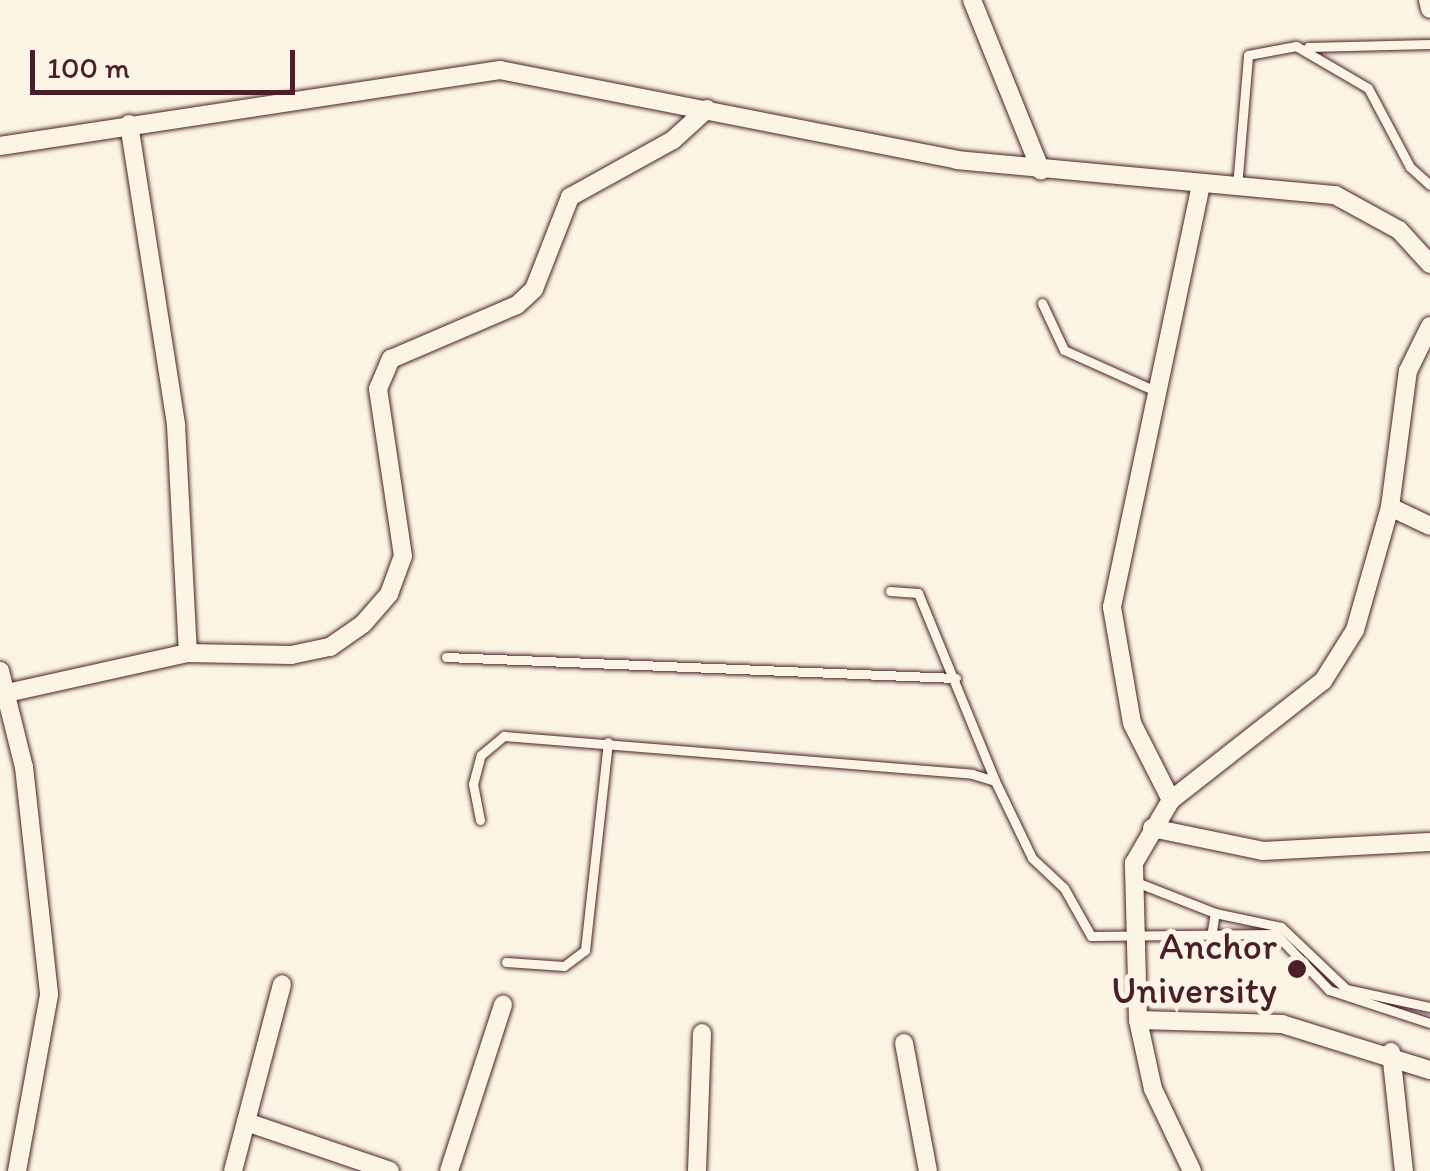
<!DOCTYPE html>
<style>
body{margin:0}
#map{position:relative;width:1430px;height:1171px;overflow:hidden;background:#fcf5e5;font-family:Itim,sans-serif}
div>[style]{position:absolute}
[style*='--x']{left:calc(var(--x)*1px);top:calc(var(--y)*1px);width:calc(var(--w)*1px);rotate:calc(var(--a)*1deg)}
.roads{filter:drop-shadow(0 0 2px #4a1f2b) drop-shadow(0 0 2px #4a1f2b)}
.service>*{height:9px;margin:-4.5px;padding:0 4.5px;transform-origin:4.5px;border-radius:4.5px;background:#fcf5e5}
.minor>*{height:18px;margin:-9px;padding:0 9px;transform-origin:9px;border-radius:9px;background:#fcf5e5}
.dots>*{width:28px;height:28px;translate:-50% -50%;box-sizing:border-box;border:5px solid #fcf5e5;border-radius:50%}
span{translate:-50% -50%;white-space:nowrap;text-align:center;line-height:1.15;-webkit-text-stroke:10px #fcf5e5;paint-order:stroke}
.poi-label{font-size:38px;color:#4a1f2b}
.right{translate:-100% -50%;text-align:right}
.scale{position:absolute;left:30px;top:50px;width:265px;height:45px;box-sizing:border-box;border:5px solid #4a1f2b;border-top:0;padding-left:12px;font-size:30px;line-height:35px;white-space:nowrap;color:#4a1f2b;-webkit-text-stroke:8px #fcf5e5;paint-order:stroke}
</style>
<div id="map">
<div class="roads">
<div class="service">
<i style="--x:1308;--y:47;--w:122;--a:-1.4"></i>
<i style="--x:1237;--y:187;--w:132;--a:-85.2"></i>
<i style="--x:1248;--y:55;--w:49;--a:-10.6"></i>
<i style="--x:1296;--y:46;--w:83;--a:30.3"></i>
<i style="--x:1368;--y:88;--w:89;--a:62"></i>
<i style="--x:1410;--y:167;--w:27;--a:42"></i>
<i style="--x:1042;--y:303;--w:52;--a:64.9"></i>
<i style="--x:1064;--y:350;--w:103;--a:24.1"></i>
<i style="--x:890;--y:591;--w:28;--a:4"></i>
<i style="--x:918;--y:593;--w:203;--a:67.7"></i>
<i style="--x:446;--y:657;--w:510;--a:2.36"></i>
<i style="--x:480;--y:820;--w:37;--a:-101"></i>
<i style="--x:473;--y:784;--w:30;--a:-75"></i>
<i style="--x:481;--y:755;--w:30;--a:-40"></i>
<i style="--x:504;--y:736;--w:470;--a:4.6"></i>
<i style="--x:972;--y:774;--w:24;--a:17"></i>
<i style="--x:995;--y:781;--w:85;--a:64.3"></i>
<i style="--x:1032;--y:858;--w:44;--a:43.2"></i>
<i style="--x:1064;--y:888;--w:55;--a:60.6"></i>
<i style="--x:1091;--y:936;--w:185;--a:-0.6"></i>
<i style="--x:1276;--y:934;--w:77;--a:46.6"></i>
<i style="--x:1329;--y:990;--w:106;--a:18.1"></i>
<i style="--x:1136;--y:882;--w:85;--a:21.4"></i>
<i style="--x:1211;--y:937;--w:24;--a:-81"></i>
<i style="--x:1215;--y:913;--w:67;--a:12"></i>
<i style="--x:1281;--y:927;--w:90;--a:43.6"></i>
<i style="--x:1346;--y:989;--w:86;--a:12.1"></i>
<i style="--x:506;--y:962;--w:58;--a:3.9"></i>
<i style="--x:564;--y:966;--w:26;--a:-37"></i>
<i style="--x:585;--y:950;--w:209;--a:-83.7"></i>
</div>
<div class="minor">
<i style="--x:972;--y:0;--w:184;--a:68"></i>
<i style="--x:1428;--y:0;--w:9;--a:77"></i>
<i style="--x:129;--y:124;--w:305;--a:81.1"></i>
<i style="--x:176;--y:425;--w:228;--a:87"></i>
<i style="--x:0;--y:146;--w:506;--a:-8.64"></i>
<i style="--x:500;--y:70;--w:466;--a:11.1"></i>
<i style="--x:957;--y:160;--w:380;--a:5.3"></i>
<i style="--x:1335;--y:195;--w:73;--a:28.7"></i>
<i style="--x:1399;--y:230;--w:46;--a:47.6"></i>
<i style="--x:1390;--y:507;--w:44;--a:25.4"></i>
<i style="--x:0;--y:671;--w:99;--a:76"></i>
<i style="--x:24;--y:767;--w:229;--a:83.7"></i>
<i style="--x:49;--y:995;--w:179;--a:100.3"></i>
<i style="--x:7;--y:693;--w:185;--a:-12.5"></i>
<i style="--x:188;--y:653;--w:103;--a:1.1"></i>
<i style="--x:291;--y:655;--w:40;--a:-12"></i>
<i style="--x:330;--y:647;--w:40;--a:-34.9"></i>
<i style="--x:363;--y:624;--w:40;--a:-49"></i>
<i style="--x:389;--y:594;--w:40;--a:-69.8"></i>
<i style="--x:403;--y:556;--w:169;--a:-98.5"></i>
<i style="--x:378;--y:389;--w:33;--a:-67"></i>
<i style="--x:391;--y:359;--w:137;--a:-23.2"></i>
<i style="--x:517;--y:305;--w:23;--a:-43"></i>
<i style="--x:534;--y:289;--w:99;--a:-68.6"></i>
<i style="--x:570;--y:197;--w:118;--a:-29"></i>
<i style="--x:673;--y:140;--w:46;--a:-42.4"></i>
<i style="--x:1171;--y:800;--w:86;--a:-116.9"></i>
<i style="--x:1132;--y:723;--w:118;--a:-99.8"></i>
<i style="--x:1112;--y:607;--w:428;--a:-78.1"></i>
<i style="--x:1152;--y:828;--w:113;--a:11.7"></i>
<i style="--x:1263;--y:851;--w:167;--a:-3.1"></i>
<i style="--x:1138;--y:1020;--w:144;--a:1.6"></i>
<i style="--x:1282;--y:1024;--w:155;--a:17.3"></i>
<i style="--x:904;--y:1043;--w:130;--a:79.4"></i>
<i style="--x:1391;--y:1052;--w:120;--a:83.8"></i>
<i style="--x:246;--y:1122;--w:152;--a:18.8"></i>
<i style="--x:233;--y:1171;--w:193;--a:-75.3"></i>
<i style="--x:449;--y:1171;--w:175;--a:-72"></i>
<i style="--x:697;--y:1171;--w:138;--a:-87.9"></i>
<i style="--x:1192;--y:1171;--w:91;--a:-115.4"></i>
<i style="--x:1153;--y:1089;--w:71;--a:-102.3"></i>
<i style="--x:1138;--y:1020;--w:157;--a:-91.5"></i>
<i style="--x:1134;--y:863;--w:73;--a:-59.6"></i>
<i style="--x:1171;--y:800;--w:193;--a:-38.1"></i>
<i style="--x:1323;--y:681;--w:60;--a:-57.9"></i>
<i style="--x:1355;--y:630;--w:128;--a:-74.1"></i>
<i style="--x:1390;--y:507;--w:137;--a:-82.5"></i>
<i style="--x:1408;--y:371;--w:50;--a:-63.9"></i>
</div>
</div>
<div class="dots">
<i style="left:1297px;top:969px;background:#4a1f2b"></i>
</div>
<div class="poi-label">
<span class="right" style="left:1277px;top:969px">Anchor<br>University</span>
</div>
<div class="scale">100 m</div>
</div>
